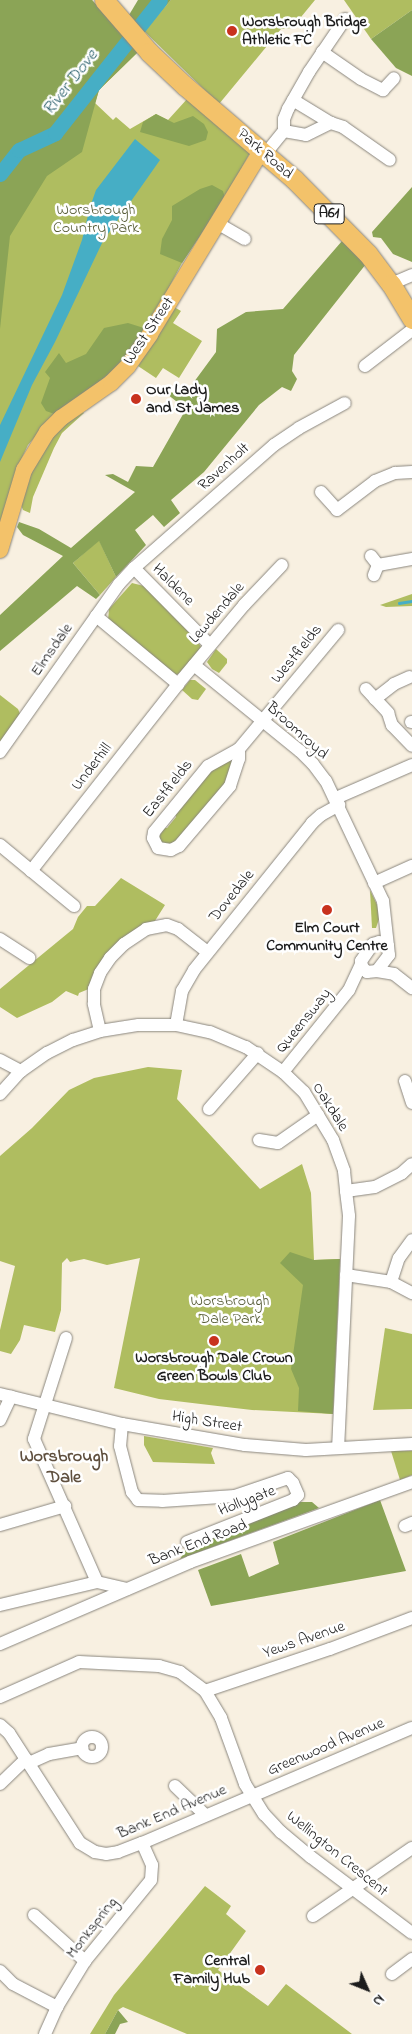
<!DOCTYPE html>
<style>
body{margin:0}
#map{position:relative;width:412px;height:2034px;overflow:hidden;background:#f8f0e1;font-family:"Indie Flower",sans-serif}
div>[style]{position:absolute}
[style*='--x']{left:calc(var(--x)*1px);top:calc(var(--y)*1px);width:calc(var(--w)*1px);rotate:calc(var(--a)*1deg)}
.green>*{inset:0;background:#afbd60}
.forest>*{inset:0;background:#8ba456}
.water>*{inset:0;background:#46aec5}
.stream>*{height:2.5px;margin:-1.25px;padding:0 1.25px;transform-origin:1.25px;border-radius:1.25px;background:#46aec5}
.river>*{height:15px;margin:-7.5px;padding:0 7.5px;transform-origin:7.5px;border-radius:7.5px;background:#46aec5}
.roads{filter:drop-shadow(0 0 1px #8a867e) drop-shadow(0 0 1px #8a867e)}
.minor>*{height:12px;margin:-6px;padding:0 6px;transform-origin:6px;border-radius:6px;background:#fff}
.minor>.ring{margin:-6px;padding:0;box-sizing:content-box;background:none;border:12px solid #fff;border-radius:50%}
.major>*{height:16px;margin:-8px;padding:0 8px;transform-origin:8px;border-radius:8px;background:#f3c26a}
.highway>*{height:19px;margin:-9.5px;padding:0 9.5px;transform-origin:9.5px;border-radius:9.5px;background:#f3c26a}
.dots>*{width:14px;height:14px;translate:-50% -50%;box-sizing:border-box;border:2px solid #fff;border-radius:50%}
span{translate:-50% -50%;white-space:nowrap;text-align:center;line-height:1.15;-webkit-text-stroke:5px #fff;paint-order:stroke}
.shield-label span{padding:1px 4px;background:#fff;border:1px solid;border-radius:4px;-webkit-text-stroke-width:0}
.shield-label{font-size:15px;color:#1c1c1c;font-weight:700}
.poi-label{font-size:16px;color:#1c1c1c;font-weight:700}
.left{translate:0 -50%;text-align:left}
.right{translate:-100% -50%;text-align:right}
.street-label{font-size:16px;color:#1c1c1c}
.park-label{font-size:16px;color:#575c37}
.water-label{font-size:18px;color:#316570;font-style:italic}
.neighbourhood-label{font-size:18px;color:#5f4f3e;font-weight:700}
.north{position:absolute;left:342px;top:1964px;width:50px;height:50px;-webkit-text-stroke:4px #fff;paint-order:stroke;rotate:134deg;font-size:14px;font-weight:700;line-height:20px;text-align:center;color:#1c1c1c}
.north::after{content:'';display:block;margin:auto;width:18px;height:22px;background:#1c1c1c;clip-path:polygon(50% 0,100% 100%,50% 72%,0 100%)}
</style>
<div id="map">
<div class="green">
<i style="clip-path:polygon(0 0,92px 0,138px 52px,99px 90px,95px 103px,113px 120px,116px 117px,130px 129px,156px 114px,168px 120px,188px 98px,250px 153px,225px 198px,182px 263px,147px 329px,48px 422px,28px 445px,19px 464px,0 530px)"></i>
<i style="clip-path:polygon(171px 0,315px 0,292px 28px,281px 29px,219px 104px,144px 31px)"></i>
<i style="clip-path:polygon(344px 0,412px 0,412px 10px,371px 39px)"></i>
<i style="clip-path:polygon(174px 307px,181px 311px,173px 323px,202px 341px,179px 378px,163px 368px,156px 378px,138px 366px)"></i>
<i style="clip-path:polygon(79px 409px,84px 413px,62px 433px,54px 448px,33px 497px,30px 513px,23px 510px,20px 503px,30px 471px,45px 444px)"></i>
<i style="clip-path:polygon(99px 540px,116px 577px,100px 595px,73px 563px)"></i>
<i style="clip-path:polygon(132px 583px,144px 586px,196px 638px,201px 647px,181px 673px,174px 675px,108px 621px,109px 609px)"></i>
<i style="clip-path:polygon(412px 594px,412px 606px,386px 607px,380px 605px)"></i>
<i style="clip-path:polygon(216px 649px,227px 659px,227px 663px,219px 673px,212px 669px,207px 662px)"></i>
<i style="clip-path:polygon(190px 680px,195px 680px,206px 689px,198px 700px,192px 699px,182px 690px)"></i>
<i style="clip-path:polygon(0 695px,18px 709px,21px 716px,0 745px)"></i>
<i style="clip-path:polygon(235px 757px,230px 777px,179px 840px,163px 847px,159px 837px,164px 828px,167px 828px,176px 817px,175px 814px,210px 770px)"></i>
<i style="clip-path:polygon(121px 878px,165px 905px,153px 924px,142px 928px,91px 988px,79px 993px,78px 996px,66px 991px,52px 1002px,17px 1018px,0 1007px,0 989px,73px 929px,78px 917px,87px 906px,95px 906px)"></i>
<i style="clip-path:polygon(370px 890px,381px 913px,376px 928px,372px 928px)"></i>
<i style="clip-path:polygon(148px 1067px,182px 1070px,177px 1099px,260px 1189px,302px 1164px,311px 1193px,314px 1260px,340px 1259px,333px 1414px,252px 1410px,209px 1405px,159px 1399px,114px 1388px,140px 1258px,107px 1265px,84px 1259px,70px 1262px,67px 1258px,62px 1263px,61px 1310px,55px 1332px,24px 1325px,20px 1340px,11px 1354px,0 1351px,0 1330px,15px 1266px,0 1261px,0 1156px,32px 1128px,69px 1090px,94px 1078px)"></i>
<i style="clip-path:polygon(385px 1328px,412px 1334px,412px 1409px,373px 1410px)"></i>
<i style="clip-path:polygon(144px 1436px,213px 1448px,211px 1453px,215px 1464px,153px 1462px,144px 1445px)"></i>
<i style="clip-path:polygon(391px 1451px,412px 1451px,412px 1475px,400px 1480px)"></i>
<i style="clip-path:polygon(205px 1886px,231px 1906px,226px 1914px,246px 1931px,218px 1970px,268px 2006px,286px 1984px,352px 2034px,187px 2034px,123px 2007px,118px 2010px,105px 2034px,90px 2034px,114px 1995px)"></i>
</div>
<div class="forest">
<i style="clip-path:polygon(0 0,92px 0,138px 52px,99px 90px,82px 152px,47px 176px,10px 236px,0 329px)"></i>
<i style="clip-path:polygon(138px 0,171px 0,144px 31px,129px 15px)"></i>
<i style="clip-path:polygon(412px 10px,412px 76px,396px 68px,371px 39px)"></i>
<i style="clip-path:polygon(156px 114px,174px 123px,193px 116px,204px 124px,208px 132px,206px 140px,189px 146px,140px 132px,143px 122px)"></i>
<i style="clip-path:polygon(212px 185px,223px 191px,225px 198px,182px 263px,160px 254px,162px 239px,172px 220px,172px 206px,200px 189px)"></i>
<i style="clip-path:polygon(412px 187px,412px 262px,393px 254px,381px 238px,373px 237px,372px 232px)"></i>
<i style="clip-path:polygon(342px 241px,366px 264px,294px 355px,292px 371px,297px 379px,291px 391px,282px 387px,259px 405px,204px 472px,171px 500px,180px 513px,164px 527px,153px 515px,135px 530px,146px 545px,116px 577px,99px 541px,73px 563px,100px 595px,96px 599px,77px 586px,0 651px,0 615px,63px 556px,23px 535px,17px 527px,19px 522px,39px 529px,71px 548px,135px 492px,105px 475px,113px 474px,128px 482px,136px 466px,153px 467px,186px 409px,167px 394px,191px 386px,216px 352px,217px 329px,246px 312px,283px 309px)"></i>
<i style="clip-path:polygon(128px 323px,147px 329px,123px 363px,57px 415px,46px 411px,41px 403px,50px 378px,45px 372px,59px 353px,66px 363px,86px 354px,104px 328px)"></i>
<i style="clip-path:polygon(290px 1252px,314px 1260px,340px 1259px,333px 1414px,298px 1411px,299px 1388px,291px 1369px,303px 1285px,280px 1263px)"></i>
<i style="clip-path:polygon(380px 1500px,406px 1571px,211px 1606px,198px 1570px,241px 1554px,249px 1577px,279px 1564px,273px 1542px)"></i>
<i style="clip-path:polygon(298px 1502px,312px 1502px,319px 1508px,180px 1559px,188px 1546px)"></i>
<i style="clip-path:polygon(118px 2010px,128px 2022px,120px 2024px,115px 2034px,105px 2034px)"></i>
</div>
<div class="water">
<i style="clip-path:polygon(135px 139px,160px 160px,103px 241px,55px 342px,32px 385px,0 462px,0 425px,62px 295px,82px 240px,90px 207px,96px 190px)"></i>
</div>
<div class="stream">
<i style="--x:399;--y:603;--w:13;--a:-9"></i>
</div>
<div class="river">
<i style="--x:0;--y:174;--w:31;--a:-52"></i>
<i style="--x:19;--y:150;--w:40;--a:-25"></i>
<i style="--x:55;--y:133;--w:169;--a:-51.7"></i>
</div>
<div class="roads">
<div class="minor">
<i style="--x:322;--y:52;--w:47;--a:34.7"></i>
<i style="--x:361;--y:79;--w:25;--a:27"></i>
<i style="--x:383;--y:90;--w:16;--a:-47"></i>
<i style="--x:293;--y:100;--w:44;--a:31.2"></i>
<i style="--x:284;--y:131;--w:22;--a:10"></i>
<i style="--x:306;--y:135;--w:28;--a:-26"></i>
<i style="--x:331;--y:123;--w:13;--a:18"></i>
<i style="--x:343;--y:127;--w:57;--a:35.1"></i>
<i style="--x:266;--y:153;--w:28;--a:-51"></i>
<i style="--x:284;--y:131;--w:12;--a:-90"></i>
<i style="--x:284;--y:119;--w:11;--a:-68"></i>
<i style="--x:288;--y:109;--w:43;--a:-60.4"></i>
<i style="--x:309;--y:72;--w:64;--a:-55.8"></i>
<i style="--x:217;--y:223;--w:32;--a:30"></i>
<i style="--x:391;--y:284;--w:23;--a:-23"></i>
<i style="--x:365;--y:366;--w:59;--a:-37.5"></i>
<i style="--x:321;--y:492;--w:24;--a:48"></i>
<i style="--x:337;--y:510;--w:48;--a:-37.3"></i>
<i style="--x:375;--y:481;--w:22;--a:-22"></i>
<i style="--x:395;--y:473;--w:17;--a:-3"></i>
<i style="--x:371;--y:556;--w:11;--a:52"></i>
<i style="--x:378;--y:565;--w:11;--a:112"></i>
<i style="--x:378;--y:565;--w:35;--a:-10"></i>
<i style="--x:134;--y:568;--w:108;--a:45.4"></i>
<i style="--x:96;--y:616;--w:107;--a:39.7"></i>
<i style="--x:194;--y:665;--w:136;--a:39.1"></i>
<i style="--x:300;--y:751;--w:18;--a:45"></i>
<i style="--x:313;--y:764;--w:21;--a:53"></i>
<i style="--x:326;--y:781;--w:133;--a:64.6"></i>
<i style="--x:383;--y:901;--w:45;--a:83.7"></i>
<i style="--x:366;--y:689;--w:33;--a:47"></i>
<i style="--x:388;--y:713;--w:13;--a:72"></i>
<i style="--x:392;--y:725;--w:29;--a:46"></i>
<i style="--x:375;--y:699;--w:24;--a:-38"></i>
<i style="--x:394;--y:684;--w:17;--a:-24"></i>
<i style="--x:411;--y:722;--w:1;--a:0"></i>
<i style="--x:239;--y:749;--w:35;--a:151"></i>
<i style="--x:208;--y:766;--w:85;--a:129.3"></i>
<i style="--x:154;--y:832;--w:6;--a:99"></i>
<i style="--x:153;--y:838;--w:11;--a:63"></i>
<i style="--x:158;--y:848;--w:13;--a:9"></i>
<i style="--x:171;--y:850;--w:9;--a:-27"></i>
<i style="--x:179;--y:846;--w:79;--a:-49.6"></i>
<i style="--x:230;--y:786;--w:28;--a:-72"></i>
<i style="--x:239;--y:759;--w:10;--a:-90"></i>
<i style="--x:239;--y:749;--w:155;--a:-50.2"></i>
<i style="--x:0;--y:752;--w:206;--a:-54.7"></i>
<i style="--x:119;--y:584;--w:22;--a:-47"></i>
<i style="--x:134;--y:568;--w:186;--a:-41.3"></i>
<i style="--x:274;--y:445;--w:30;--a:-34"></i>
<i style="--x:299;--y:428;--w:52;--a:-28.5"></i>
<i style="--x:336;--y:798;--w:83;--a:-23.5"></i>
<i style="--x:0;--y:845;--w:96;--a:39.5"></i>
<i style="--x:31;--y:871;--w:238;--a:-51.8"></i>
<i style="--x:178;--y:684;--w:103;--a:-50.1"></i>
<i style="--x:244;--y:605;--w:55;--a:-46.5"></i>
<i style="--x:374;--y:883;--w:42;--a:-24.1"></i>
<i style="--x:0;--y:939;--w:35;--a:33"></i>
<i style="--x:379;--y:942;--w:10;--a:24"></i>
<i style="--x:388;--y:946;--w:9;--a:84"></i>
<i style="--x:389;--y:955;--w:20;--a:127"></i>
<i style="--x:377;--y:971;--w:10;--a:174"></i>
<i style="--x:367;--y:972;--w:7;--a:-135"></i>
<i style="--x:362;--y:967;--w:6;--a:-99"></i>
<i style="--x:361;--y:961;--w:21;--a:-55"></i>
<i style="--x:373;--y:944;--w:6;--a:-18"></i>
<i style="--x:377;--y:971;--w:17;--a:10"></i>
<i style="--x:394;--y:974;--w:23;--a:38"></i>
<i style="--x:176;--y:1025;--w:35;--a:-80"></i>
<i style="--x:182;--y:991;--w:24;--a:-60"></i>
<i style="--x:194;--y:970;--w:189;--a:-51.2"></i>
<i style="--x:312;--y:823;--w:12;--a:-42"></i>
<i style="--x:321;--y:815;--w:21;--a:-29"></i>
<i style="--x:100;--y:1031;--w:28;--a:-103"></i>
<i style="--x:94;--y:1004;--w:15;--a:-90"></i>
<i style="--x:94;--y:989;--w:17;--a:-69"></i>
<i style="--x:100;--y:973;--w:18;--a:-56"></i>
<i style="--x:110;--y:958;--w:20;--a:-45"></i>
<i style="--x:124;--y:944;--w:27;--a:-34"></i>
<i style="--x:146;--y:929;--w:21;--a:-11"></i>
<i style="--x:167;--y:925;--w:12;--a:20"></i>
<i style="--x:178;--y:929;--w:37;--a:38"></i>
<i style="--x:0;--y:1060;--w:24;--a:28"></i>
<i style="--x:283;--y:1072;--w:105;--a:-51.2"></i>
<i style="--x:349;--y:990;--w:29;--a:-65"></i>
<i style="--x:405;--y:1081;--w:23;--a:72"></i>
<i style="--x:0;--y:1094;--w:31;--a:-48"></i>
<i style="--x:21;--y:1071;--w:32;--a:-35"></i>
<i style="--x:47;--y:1053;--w:29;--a:-27"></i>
<i style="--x:73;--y:1040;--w:28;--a:-18"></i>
<i style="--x:100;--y:1031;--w:39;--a:-9"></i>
<i style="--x:139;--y:1025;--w:37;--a:0"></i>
<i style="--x:176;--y:1025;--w:35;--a:12"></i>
<i style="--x:210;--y:1032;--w:39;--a:23"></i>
<i style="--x:246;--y:1047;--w:45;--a:34"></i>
<i style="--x:283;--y:1072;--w:29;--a:44"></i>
<i style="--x:304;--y:1092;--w:56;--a:58.9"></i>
<i style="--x:333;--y:1140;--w:33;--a:70"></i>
<i style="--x:344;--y:1171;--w:20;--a:84"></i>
<i style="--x:346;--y:1191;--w:25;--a:83"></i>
<i style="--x:349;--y:1216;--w:232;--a:92.7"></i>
<i style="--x:209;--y:1109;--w:74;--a:-48.8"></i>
<i style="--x:259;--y:1140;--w:19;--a:9"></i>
<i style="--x:278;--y:1143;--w:49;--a:-35"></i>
<i style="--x:346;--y:1191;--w:29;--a:-8"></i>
<i style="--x:375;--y:1187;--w:30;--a:-27"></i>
<i style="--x:402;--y:1173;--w:13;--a:-42"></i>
<i style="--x:346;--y:1275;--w:46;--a:8.8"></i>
<i style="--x:391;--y:1282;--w:24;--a:28"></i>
<i style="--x:391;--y:1282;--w:25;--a:-72"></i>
<i style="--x:399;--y:1258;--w:22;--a:-54"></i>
<i style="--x:66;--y:1338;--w:106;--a:107.6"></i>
<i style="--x:34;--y:1439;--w:156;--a:66.2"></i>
<i style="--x:0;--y:1394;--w:126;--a:13.8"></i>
<i style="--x:122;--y:1424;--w:125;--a:9.7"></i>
<i style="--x:245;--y:1445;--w:61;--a:4.7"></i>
<i style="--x:306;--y:1450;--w:106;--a:-3.2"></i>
<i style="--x:0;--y:1420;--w:26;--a:-65"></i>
<i style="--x:122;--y:1424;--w:22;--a:95"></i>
<i style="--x:120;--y:1446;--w:48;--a:75.4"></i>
<i style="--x:132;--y:1492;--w:10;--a:53"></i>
<i style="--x:138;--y:1500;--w:24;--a:2"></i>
<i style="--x:162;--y:1501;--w:73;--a:-3.9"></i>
<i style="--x:235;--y:1496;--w:56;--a:-18.8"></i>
<i style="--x:288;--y:1478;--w:7;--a:45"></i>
<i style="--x:293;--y:1483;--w:13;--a:67"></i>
<i style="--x:298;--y:1495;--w:7;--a:135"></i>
<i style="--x:293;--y:1500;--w:114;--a:158.4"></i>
<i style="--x:0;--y:1525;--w:68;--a:-16.3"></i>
<i style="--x:405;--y:1526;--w:8;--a:-23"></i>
<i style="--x:0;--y:1605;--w:100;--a:-13.3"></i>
<i style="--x:97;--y:1582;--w:31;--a:13"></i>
<i style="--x:0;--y:1644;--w:207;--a:-23.3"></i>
<i style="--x:190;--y:1562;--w:236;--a:-19.8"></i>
<i style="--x:205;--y:1691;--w:132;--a:-18.6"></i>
<i style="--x:330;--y:1649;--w:88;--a:-20.7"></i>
<i style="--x:0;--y:1697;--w:86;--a:-23.9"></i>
<i style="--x:79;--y:1662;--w:80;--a:2.9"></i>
<i style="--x:159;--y:1666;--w:22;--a:16"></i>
<i style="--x:180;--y:1672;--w:31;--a:37"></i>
<i style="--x:205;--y:1691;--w:31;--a:59"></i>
<i style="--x:221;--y:1718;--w:70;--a:70"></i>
<i style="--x:245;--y:1784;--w:36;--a:58"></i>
<i style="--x:264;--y:1814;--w:25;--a:47"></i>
<i style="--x:281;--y:1832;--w:39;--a:40"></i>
<i style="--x:311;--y:1857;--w:126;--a:37"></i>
<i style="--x:0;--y:1725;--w:12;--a:42"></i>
<i style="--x:9;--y:1733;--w:131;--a:57.2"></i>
<i style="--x:80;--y:1843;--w:17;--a:31"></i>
<i style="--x:95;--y:1852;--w:11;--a:10"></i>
<i style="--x:106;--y:1854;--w:12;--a:-9"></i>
<i style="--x:118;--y:1852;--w:26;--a:-21"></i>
<i style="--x:142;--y:1843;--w:293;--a:-23.1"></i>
<i class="ring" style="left:82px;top:1737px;width:8px;height:8px"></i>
<i style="--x:29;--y:1763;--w:22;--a:-24"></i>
<i style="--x:49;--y:1754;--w:34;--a:-10"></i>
<i style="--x:0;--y:1784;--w:36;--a:-44"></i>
<i style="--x:175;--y:1786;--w:42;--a:44"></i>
<i style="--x:34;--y:1915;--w:69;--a:42"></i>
<i style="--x:313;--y:1916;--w:120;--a:-34.5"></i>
<i style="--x:0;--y:1971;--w:18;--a:45"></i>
<i style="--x:13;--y:1984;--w:50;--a:27.6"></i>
<i style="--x:392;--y:1974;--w:25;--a:-37"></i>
<i style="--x:45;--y:2034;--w:30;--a:-66"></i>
<i style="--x:57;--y:2007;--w:54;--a:-58.7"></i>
<i style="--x:85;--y:1961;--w:104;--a:-50.8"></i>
<i style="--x:151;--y:1880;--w:15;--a:-86"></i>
<i style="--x:152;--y:1865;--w:24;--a:-114"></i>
</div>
<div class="major">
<i style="--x:0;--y:550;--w:84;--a:-73.3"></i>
<i style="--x:24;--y:470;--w:44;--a:-58.8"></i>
<i style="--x:47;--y:432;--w:20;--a:-45"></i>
<i style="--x:61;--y:418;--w:61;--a:-35"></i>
<i style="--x:111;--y:383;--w:24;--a:-45"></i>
<i style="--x:128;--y:366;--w:39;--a:-55"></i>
<i style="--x:150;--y:334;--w:215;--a:-58.7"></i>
</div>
<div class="highway">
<i style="--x:104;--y:0;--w:69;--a:49.1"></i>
<i style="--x:149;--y:52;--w:50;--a:43.4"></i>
<i style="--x:185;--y:86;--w:143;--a:40.5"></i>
<i style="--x:294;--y:179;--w:105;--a:45.4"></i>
<i style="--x:368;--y:254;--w:38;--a:53"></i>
<i style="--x:391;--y:284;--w:41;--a:59"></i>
</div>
</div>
<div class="dots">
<i style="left:232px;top:31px;background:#c8321e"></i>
<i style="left:136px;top:399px;background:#c8321e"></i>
<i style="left:327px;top:910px;background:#c8321e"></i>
<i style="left:214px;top:1341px;background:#c8321e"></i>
<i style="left:260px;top:1970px;background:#c8321e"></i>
</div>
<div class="shield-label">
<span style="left:329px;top:214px">A61</span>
</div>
<div class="poi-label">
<span class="left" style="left:242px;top:31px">Worsbrough Bridge<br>Athletic FC</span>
<span class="left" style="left:146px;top:399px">Our Lady<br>and St James</span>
<span style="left:327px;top:937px">Elm Court<br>Community Centre</span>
<span style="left:214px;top:1367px">Worsbrough Dale Crown<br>Green Bowls Club</span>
<span class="right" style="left:250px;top:1970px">Central<br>Family Hub</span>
</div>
<div class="street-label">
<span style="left:265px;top:154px;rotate:41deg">Park Road</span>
<span style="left:149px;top:331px;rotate:-56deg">West Street</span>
<span style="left:224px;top:467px;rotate:-42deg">Ravenholt</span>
<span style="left:173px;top:585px;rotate:45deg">Haldene</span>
<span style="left:217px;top:613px;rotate:-49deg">Lewdendale</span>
<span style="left:52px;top:650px;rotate:-55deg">Elmsdale</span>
<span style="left:297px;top:654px;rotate:-51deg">Westfields</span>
<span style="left:297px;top:731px;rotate:42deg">Broomroyd</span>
<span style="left:92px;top:767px;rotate:-52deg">Underhill</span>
<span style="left:168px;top:789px;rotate:-51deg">Eastfields</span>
<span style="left:232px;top:896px;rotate:-51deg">Dovedale</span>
<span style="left:304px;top:1021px;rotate:-51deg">Queensway</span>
<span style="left:330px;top:1107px;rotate:58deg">Oakdale</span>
<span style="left:207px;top:1422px;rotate:9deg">High Street</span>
<span style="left:247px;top:1501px;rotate:-21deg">Hollygate</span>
<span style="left:198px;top:1543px;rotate:-21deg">Bank End Road</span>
<span style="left:304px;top:1640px;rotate:-19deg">Yews Avenue</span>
<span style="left:326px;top:1747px;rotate:-23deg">Greenwood Avenue</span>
<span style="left:172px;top:1812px;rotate:-23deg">Bank End Avenue</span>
<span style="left:337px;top:1854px;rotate:39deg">Wellington Crescent</span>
<span style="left:92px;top:1928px;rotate:-52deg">Monkspring</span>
</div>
<div class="park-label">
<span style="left:96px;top:219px">Worsbrough<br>Country Park</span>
<span style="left:230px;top:1310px">Worsbrough<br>Dale Park</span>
</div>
<div class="water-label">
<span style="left:71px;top:83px;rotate:-52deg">River Dove</span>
</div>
<div class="neighbourhood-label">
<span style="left:64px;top:1468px">Worsbrough<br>Dale</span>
</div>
<div class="north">N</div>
</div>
